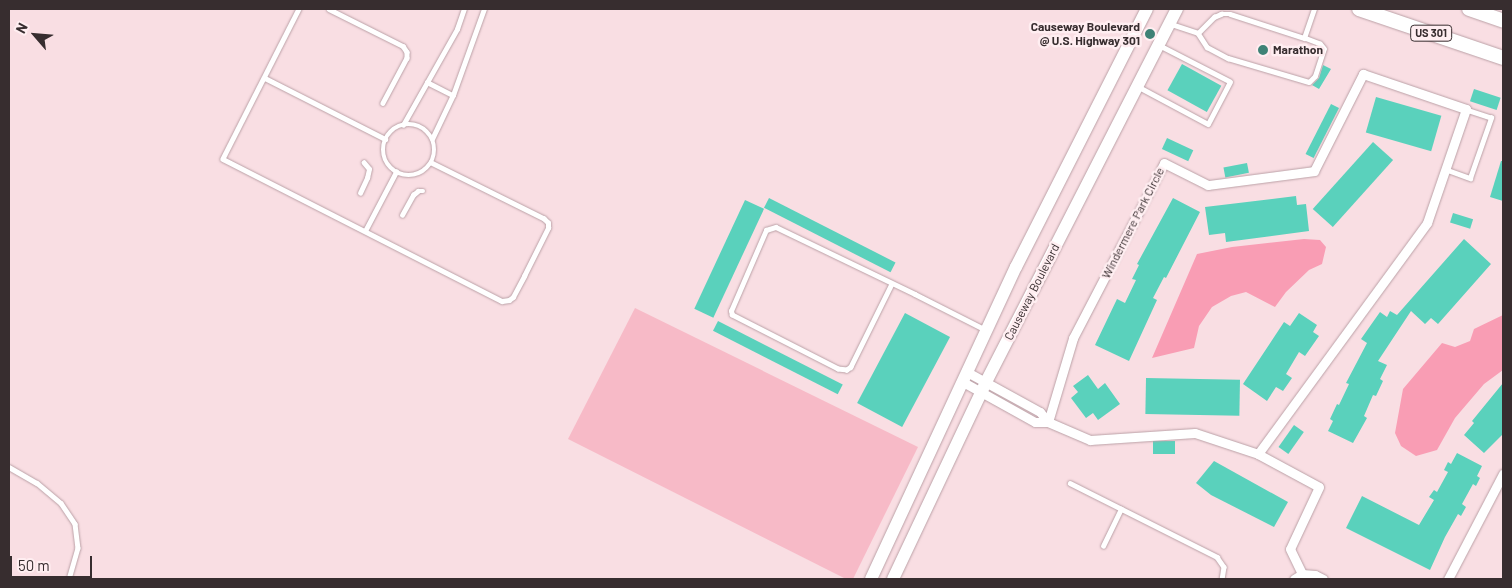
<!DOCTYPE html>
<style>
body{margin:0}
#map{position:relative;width:1512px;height:588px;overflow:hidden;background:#f9dee3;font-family:Barlow,sans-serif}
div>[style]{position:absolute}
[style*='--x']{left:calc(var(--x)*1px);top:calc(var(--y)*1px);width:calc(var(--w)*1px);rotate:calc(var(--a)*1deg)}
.green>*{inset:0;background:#f7bac7}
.water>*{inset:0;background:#f99db4}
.building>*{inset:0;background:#5ad1bc;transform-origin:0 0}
.roads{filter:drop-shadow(0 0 1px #bba1a7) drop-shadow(0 0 1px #bba1a7)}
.lane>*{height:4.5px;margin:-2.25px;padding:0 2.25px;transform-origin:2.25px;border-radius:2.25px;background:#fff}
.lane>.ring{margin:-2.25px;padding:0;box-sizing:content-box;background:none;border:4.5px solid #fff;border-radius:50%}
.street>*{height:9px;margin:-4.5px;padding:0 4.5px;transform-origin:4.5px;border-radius:4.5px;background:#fff}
.secondary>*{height:12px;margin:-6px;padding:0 6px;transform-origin:6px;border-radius:6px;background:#fff}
.primary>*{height:14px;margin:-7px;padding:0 7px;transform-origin:7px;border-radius:7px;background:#fff}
.dots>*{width:14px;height:14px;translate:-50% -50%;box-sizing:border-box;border:2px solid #ffeef1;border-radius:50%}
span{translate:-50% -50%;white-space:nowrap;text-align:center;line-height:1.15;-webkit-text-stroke:5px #ffeef1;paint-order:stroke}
.shield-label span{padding:1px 4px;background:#ffeef1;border:1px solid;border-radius:4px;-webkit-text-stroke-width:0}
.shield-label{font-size:11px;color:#372d2f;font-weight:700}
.poi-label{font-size:12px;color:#372d2f;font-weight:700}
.right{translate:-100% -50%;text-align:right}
.left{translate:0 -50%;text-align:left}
.street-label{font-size:12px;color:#372d2f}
.frame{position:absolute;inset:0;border:10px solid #372d2f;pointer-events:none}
.north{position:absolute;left:10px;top:10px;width:50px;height:50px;-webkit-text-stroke:4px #ffeef1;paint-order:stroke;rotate:297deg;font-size:14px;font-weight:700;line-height:20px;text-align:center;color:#372d2f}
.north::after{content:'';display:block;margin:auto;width:18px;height:22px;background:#372d2f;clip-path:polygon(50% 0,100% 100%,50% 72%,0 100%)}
.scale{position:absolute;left:10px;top:556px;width:82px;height:22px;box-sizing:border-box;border:2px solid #372d2f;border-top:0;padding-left:6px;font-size:15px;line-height:18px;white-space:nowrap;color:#372d2f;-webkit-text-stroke:4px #ffeef1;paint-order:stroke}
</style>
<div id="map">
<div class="green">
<i style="clip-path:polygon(635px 308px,918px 447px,853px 579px,846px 579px,568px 439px)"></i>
</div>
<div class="water">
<i style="clip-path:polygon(1304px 239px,1320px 240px,1326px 247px,1322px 264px,1309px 270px,1286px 292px,1275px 307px,1246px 292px,1231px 296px,1212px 307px,1199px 326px,1194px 348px,1152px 358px,1197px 254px,1232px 247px)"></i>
<i style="clip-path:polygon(1503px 315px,1503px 370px,1484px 384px,1455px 418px,1437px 450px,1416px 456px,1401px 446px,1395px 433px,1403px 389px,1442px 343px,1455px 347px,1470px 341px,1474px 329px)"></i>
</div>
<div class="building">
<i style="left:1182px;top:64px;width:45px;height:30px;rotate:29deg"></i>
<i style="clip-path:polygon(1323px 65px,1331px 69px,1319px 89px,1312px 85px,1319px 78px)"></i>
<i style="left:1474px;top:89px;width:28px;height:13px;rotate:18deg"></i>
<i style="left:1376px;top:97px;width:68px;height:37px;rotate:16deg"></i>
<i style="left:1331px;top:104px;width:9px;height:56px;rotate:27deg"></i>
<i style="left:1167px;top:138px;width:29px;height:12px;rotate:25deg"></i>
<i style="left:1373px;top:142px;width:27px;height:90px;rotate:42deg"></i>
<i style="clip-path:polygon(1501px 161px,1503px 161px,1503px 201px,1490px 197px)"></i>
<i style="left:1247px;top:163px;width:10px;height:24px;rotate:79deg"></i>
<i style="clip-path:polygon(1296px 196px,1297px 205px,1306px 204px,1309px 231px,1226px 242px,1225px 233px,1209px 235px,1205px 207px)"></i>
<i style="left:769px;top:198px;width:142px;height:11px;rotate:27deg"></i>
<i style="clip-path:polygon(1173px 198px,1200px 212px,1166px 278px,1164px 277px,1153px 298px,1157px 300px,1129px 361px,1095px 345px,1117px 299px,1125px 303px,1136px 280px,1132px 279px,1139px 265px,1137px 264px)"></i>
<i style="left:745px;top:200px;width:21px;height:120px;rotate:25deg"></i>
<i style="left:1453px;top:213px;width:21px;height:10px;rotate:17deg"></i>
<i style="clip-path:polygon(1464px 239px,1491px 264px,1438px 324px,1431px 318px,1425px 324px,1411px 311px,1378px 361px,1387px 365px,1380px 379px,1383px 381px,1376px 396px,1373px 395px,1364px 416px,1367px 418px,1353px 443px,1328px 431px,1333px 421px,1330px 419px,1337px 404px,1339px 405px,1349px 384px,1346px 383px,1367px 343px,1361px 339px,1380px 312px,1387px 317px,1390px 311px,1397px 315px)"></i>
<i style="left:905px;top:313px;width:51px;height:102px;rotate:28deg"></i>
<i style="clip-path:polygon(1299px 313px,1317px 325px,1313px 332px,1319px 336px,1305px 356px,1299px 352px,1286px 374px,1292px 378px,1283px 391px,1276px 387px,1267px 401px,1243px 384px,1284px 322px,1290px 326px)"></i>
<i style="left:718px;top:321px;width:140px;height:11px;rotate:27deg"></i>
<i style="clip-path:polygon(1088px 375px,1098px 389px,1105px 383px,1120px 404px,1098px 420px,1093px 413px,1086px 418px,1071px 398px,1078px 392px,1073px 386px)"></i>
<i style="left:1146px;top:378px;width:94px;height:36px;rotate:1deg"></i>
<i style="clip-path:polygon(1503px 383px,1503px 434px,1484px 453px,1464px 435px,1474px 423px,1472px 421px)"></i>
<i style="left:1294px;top:425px;width:12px;height:27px;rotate:35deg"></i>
<i style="left:1175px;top:441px;width:13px;height:22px;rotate:90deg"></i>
<i style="clip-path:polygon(1457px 453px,1482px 466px,1477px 476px,1480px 478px,1476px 486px,1473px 484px,1462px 504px,1466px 507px,1461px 516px,1458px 514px,1445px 537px,1430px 570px,1346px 528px,1362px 496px,1419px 525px,1434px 500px,1429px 497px,1434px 490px,1437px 492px,1448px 472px,1444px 470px,1448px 462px,1451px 464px)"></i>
<i style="clip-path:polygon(1214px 461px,1288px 502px,1274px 527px,1211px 495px,1196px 483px)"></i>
</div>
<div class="roads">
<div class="lane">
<i style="--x:299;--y:9;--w:168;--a:116.9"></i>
<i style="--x:223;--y:159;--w:313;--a:27"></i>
<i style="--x:502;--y:301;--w:7;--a:-8"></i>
<i style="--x:509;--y:300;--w:5;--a:-37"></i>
<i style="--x:513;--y:297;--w:24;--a:-62"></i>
<i style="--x:524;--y:276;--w:54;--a:-63.4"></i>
<i style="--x:548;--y:228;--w:5;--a:-90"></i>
<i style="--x:548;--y:223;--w:6;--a:-135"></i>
<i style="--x:544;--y:219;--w:126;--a:-153.6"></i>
<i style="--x:329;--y:9;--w:83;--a:26.6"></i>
<i style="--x:403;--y:46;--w:7;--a:56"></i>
<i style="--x:407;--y:52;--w:6;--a:90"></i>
<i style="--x:407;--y:58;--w:51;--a:118.1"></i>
<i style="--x:1171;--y:24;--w:28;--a:18"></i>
<i style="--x:1198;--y:33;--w:23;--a:-45"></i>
<i style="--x:1214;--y:17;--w:8;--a:-23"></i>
<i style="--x:1221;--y:14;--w:9;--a:0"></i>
<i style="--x:1230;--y:14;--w:78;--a:18"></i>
<i style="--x:1304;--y:38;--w:31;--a:-71"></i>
<i style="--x:1198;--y:33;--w:17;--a:57"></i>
<i style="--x:1207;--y:47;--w:24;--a:28"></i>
<i style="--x:1228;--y:58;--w:84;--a:16.5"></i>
<i style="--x:1309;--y:82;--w:8;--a:-45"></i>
<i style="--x:1315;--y:76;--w:28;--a:-72"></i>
<i style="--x:1324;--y:49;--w:6;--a:-129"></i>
<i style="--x:1320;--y:44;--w:17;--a:-159"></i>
<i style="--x:265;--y:78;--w:135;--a:26.9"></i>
<i style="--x:427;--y:82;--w:29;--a:27"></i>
<i style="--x:1139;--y:87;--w:78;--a:28.2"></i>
<i style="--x:1208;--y:124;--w:47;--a:-62.4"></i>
<i style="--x:1230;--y:82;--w:79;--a:-152.8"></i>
<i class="ring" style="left:383px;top:124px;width:47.5px;height:47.5px"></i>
<i style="--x:403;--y:125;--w:110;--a:-60.6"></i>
<i style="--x:457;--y:29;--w:21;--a:-71"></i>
<i style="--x:432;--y:139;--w:49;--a:-64.5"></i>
<i style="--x:453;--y:95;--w:91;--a:-70.2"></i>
<i style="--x:1445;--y:169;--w:27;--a:20"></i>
<i style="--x:1470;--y:178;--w:64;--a:-70.7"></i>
<i style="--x:1491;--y:118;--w:26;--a:-162"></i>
<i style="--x:360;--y:193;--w:17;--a:-65"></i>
<i style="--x:367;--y:178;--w:9;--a:-77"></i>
<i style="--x:369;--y:169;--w:8;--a:-130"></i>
<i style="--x:402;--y:215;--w:23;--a:-61"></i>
<i style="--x:413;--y:195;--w:6;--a:-39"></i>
<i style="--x:418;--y:191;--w:5;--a:0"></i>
<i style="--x:365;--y:231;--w:67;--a:-62.3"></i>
<i style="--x:892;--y:284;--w:93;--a:116.3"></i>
<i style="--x:851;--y:367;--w:5;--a:143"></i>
<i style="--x:847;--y:370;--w:9;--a:-174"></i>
<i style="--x:838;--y:369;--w:119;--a:-153"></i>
<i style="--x:732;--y:315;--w:4;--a:-104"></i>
<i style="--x:731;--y:311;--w:88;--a:-66.6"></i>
<i style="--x:766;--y:230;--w:10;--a:-17"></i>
<i style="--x:776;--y:227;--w:154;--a:25.7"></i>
<i style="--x:915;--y:294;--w:77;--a:26.9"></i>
<i style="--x:9;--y:467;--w:32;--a:30"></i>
<i style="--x:37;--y:483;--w:31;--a:40"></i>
<i style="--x:61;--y:503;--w:25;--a:56"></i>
<i style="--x:75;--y:524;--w:24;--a:83"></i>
<i style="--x:78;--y:548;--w:32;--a:106"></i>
<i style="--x:1070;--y:483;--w:165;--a:26.7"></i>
<i style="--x:1217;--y:557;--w:12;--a:55"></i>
<i style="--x:1224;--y:567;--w:12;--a:99"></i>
<i style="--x:1103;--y:546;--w:41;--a:-64.1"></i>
</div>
<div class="street">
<i style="--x:967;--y:372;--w:83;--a:28.7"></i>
<i style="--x:1040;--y:412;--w:13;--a:51"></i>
<i style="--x:963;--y:382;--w:82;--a:29.1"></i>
<i style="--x:1035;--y:422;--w:13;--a:0"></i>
<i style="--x:1048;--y:422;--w:46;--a:23.2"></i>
<i style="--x:1090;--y:440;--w:105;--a:-3.8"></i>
<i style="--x:1195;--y:433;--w:66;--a:18.4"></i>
<i style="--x:1258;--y:454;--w:69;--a:28.4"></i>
<i style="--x:1319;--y:487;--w:68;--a:115.1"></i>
<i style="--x:1290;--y:549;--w:28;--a:64"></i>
<i style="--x:1048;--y:422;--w:88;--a:-73.4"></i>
<i style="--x:1073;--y:338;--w:197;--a:-62.5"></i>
<i style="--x:1164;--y:163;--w:49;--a:26.6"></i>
<i style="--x:1208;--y:185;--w:107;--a:-7.5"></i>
<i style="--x:1314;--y:171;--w:109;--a:-63.2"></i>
<i style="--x:1363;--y:74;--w:109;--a:18.8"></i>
<i style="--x:1466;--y:109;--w:120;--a:108.9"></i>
<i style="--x:1427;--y:223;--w:286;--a:126.2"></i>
<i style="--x:1294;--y:579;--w:9;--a:-32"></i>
<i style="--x:1302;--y:574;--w:13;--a:4"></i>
<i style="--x:1315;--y:575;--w:9;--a:27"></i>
<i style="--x:1448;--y:579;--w:119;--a:-62.4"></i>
</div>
<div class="secondary">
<i style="--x:871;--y:579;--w:344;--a:-65.1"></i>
<i style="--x:1016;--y:267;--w:289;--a:-63.1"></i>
<i style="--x:893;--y:579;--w:218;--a:-64.7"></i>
<i style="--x:986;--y:382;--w:419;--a:-62.9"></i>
</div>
<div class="primary">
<i style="--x:1359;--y:9;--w:152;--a:18.8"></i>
<i style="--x:1469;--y:9;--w:36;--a:19"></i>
</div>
</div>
<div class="dots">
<i style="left:1150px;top:34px;background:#3e8276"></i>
<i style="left:1263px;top:50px;background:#3e8276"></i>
</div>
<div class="shield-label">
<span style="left:1431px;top:33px">US 301</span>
</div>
<div class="poi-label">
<span class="right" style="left:1140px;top:34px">Causeway Boulevard<br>@ U.S. Highway 301</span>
<span class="left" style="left:1273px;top:50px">Marathon</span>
</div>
<div class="street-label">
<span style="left:1133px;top:223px;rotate:-63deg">Windermere Park Circle</span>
<span style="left:1032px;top:292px;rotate:-63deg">Causeway Boulevard</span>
</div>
<div class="frame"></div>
<div class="north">N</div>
<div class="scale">50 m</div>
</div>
